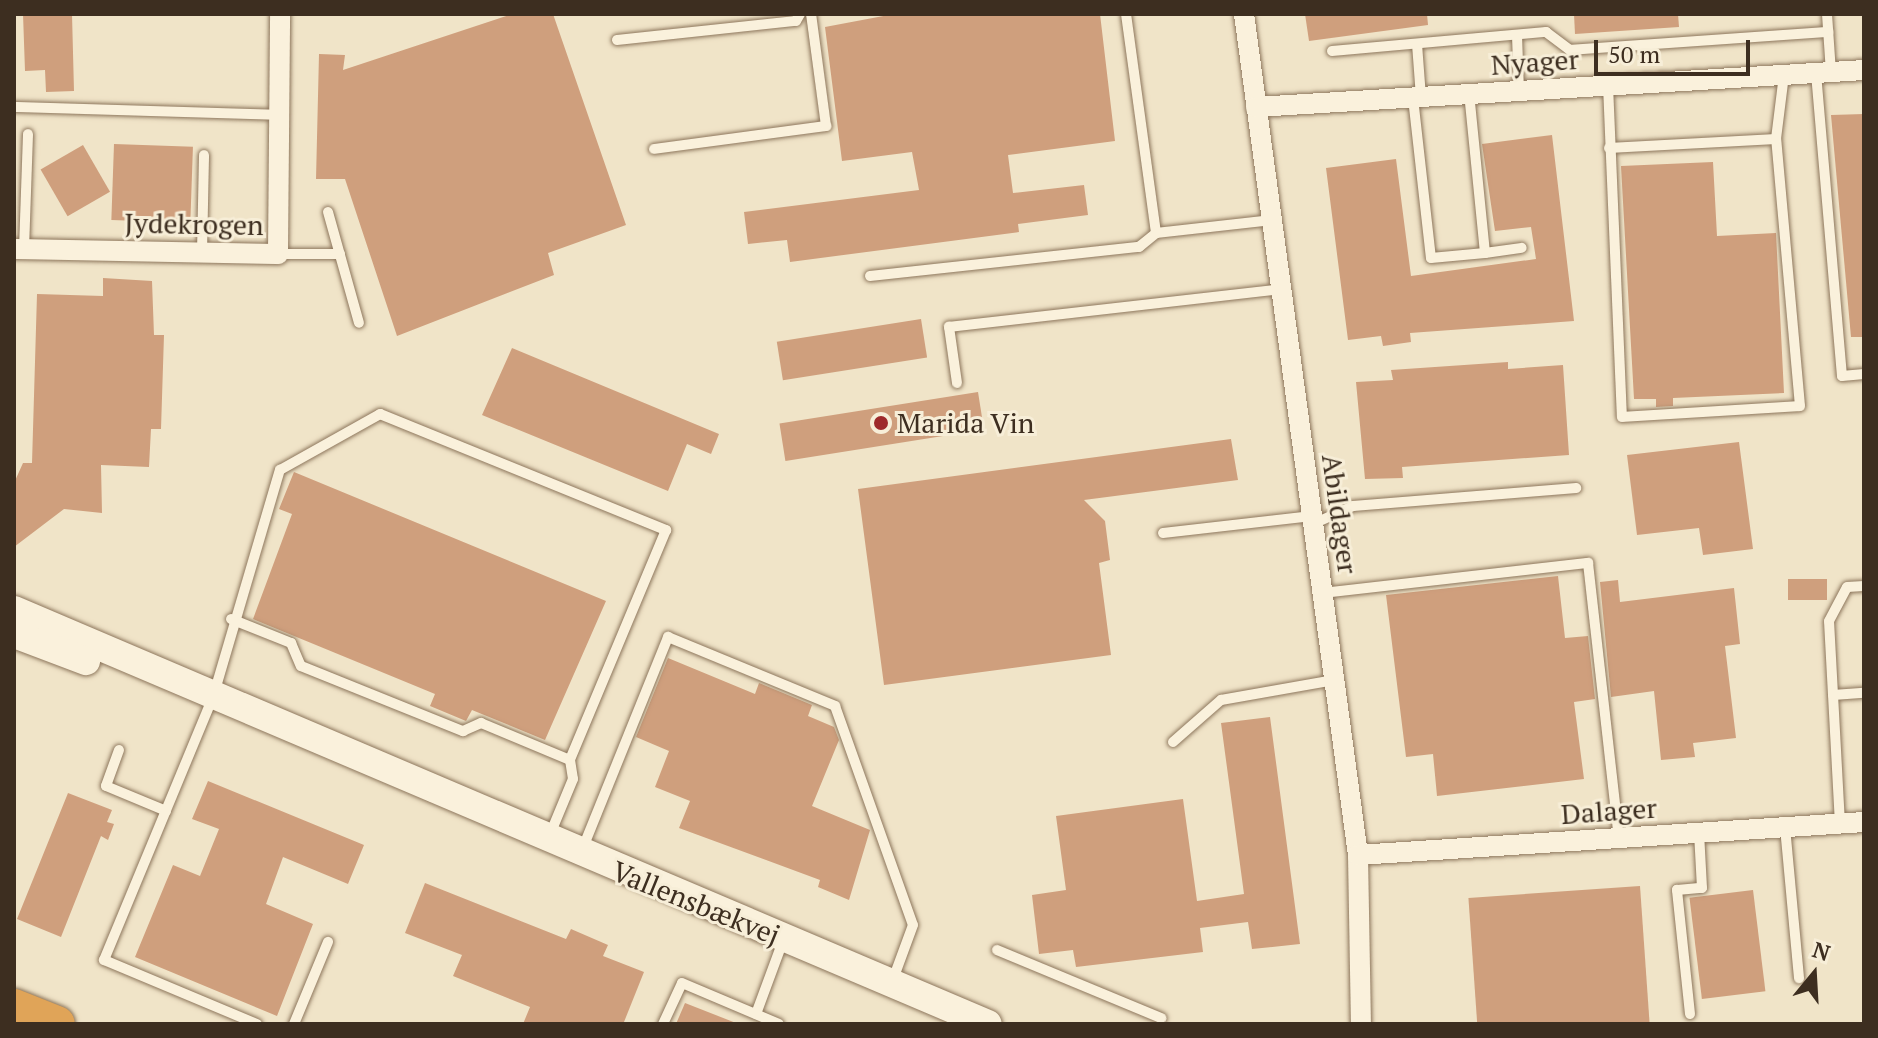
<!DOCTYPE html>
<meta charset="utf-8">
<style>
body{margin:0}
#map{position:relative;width:1878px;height:1038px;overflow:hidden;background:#f0e4c8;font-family:"PT Serif",serif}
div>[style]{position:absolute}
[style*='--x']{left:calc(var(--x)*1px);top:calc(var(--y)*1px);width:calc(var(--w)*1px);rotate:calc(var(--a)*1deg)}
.building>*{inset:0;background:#cf9f7d;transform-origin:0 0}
.roads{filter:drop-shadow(0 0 2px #8d765c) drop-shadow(0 0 2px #8d765c)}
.lane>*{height:10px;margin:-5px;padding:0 5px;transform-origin:5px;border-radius:5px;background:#faf1dc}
.street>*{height:20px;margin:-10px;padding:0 10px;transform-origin:10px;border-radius:10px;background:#faf1dc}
.secondary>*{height:28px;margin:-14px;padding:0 14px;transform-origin:14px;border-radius:14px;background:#faf1dc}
.highway>*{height:36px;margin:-18px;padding:0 18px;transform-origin:18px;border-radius:18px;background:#e0a458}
.dots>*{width:22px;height:22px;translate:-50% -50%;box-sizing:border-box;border:4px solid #f7eed8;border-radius:50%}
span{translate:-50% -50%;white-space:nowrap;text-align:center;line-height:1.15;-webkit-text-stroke:6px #f7eed8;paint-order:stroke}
.street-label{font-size:28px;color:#3d2e20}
.poi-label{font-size:28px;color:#3d2e20}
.left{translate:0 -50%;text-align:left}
.frame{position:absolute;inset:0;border:16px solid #3d2e20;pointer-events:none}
.north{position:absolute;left:1774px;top:934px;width:80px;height:80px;-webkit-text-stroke:6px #f7eed8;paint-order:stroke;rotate:18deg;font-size:22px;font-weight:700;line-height:32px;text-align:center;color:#3d2e20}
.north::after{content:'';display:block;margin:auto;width:28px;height:36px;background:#3d2e20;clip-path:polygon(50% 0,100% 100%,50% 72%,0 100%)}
.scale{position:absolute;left:1594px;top:40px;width:156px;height:36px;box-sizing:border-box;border:4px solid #3d2e20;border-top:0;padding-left:10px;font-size:24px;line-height:28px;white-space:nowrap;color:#3d2e20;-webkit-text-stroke:6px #f7eed8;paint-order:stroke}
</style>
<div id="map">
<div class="building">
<i style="clip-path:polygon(23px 14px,72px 14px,74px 91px,46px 92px,45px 70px,25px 71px)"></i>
<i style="clip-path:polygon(512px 14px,553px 14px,626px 225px,548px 253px,554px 275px,397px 336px,345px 179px,316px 179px,319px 54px,345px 55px,343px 70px)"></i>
<i style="clip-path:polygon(894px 14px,1100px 14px,1115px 141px,1008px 155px,1013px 193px,1084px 185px,1088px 215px,1018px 224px,1019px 232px,790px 262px,787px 240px,748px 244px,744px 212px,919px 190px,912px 152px,842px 161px,825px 27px)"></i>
<i style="clip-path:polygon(1305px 14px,1427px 14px,1428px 25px,1309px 41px)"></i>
<i style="clip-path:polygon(1574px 14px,1678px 14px,1679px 27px,1575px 34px)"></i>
<i style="clip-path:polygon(1864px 114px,1864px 337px,1851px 337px,1831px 115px)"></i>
<i style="clip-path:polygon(1552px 135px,1574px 321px,1410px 333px,1411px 342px,1383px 346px,1381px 336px,1348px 340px,1326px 168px,1396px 159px,1411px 276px,1536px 259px,1531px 227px,1495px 231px,1482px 144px)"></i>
<i style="left:114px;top:144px;width:79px;height:76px;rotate:2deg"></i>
<i style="left:83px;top:145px;width:54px;height:49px;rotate:60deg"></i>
<i style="clip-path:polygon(1713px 162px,1717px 236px,1776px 233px,1784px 393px,1673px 398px,1673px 406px,1656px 407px,1656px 399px,1634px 399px,1621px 166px)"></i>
<i style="clip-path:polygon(103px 278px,152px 281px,154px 335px,164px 335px,161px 429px,151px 429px,149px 467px,101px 465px,102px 513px,64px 509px,14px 547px,14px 483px,23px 463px,32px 463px,37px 294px,103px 296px)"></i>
<i style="left:921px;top:319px;width:39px;height:146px;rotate:81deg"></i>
<i style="clip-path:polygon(512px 348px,719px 434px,711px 454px,687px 444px,668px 491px,482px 415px)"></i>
<i style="clip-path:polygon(1508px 362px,1508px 369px,1563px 365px,1569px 455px,1402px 467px,1403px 478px,1365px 479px,1356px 382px,1393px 380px,1391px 370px)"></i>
<i style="left:978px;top:392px;width:38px;height:201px;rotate:81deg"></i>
<i style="clip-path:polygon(1231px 439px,1238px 480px,1084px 500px,1105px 521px,1110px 560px,1099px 563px,1111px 655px,884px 685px,858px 489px)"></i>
<i style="clip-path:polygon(1739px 442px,1753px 549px,1703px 555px,1699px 528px,1637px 535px,1627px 455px)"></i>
<i style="clip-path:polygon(294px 472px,606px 601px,545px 740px,472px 710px,466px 721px,430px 706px,435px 694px,253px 619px,292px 514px,279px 509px)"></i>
<i style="clip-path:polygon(1558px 576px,1565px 638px,1588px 636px,1595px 699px,1574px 702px,1584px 779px,1437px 796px,1433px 754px,1406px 757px,1386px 595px)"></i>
<i style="left:1788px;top:579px;width:39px;height:21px"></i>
<i style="clip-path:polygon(1618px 580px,1620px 602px,1734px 588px,1740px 644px,1725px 646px,1736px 738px,1693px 743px,1695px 757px,1661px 760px,1654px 691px,1611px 697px,1600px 582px)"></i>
<i style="clip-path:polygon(668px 658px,755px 694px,759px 683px,812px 705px,808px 716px,834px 727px,839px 740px,812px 806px,870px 830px,849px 900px,818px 887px,820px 880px,679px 828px,690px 801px,655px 787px,669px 751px,636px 737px)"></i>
<i style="clip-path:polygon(1270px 717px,1300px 944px,1252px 949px,1248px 922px,1200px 928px,1203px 952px,1076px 967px,1073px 950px,1039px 954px,1032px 895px,1066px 890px,1056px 816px,1183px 799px,1197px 901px,1244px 894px,1221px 723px)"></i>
<i style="clip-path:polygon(208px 781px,364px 845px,348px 884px,283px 857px,266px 904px,313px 924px,277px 1016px,135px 957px,173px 865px,200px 876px,219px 829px,192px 819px)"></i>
<i style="clip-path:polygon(68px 793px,112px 810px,107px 822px,114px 824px,108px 840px,101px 836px,61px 937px,17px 919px)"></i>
<i style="clip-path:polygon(425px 883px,566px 939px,571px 929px,608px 945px,603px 956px,644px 972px,624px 1022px,523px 1024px,530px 1007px,453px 976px,462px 955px,405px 933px)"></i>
<i style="left:1640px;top:886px;width:138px;height:172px;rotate:86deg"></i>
<i style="left:1753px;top:890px;width:102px;height:64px;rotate:83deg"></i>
<i style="clip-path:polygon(685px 1003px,736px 1023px,736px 1024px,676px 1024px)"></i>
</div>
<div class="roads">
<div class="lane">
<i style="--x:1126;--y:14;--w:221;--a:82.2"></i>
<i style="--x:1827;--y:14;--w:58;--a:86.1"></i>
<i style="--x:1517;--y:35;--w:56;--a:88"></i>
<i style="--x:617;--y:40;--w:180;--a:-6.1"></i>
<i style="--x:796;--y:21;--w:8;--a:-60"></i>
<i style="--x:1417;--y:44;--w:53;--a:85.7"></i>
<i style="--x:1332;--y:51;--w:215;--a:-5.1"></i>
<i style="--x:1546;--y:32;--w:30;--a:37"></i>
<i style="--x:1570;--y:50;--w:259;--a:-4"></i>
<i style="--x:1816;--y:73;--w:304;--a:85.1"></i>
<i style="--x:1842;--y:376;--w:22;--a:-5"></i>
<i style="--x:1608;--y:85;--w:332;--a:87.6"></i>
<i style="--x:1622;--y:417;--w:178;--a:-3.5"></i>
<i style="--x:1800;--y:406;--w:268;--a:-95.1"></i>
<i style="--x:1413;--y:98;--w:161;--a:83.6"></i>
<i style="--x:1431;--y:258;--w:54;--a:-5.3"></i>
<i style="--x:1485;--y:253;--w:160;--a:-95.7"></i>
<i style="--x:14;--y:107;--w:265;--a:1.7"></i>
<i style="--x:1609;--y:148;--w:167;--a:-3.1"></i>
<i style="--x:1776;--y:139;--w:64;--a:-82.9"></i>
<i style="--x:654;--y:149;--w:174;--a:-7.6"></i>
<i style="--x:826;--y:126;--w:113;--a:-97.6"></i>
<i style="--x:328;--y:212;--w:115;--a:74.4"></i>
<i style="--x:24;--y:249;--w:115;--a:-88"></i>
<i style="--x:202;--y:252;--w:97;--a:-88.8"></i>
<i style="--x:1485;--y:253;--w:37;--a:-8"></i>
<i style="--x:278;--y:254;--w:62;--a:0"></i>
<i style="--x:870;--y:276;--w:271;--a:-6.2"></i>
<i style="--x:1139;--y:247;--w:22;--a:-39"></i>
<i style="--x:1156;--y:233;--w:117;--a:-6.4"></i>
<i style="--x:957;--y:383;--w:57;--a:-98.1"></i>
<i style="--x:949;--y:327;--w:334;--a:-6.5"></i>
<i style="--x:1313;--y:524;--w:44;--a:-24.2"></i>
<i style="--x:1353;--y:506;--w:224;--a:-4.6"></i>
<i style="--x:1163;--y:533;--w:150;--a:-6.5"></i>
<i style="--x:1323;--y:593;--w:267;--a:-6.5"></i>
<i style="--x:1588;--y:563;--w:277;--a:83.6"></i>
<i style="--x:231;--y:619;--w:65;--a:21.8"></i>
<i style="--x:291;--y:643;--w:25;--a:67"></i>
<i style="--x:301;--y:666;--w:175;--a:21.9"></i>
<i style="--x:463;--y:731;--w:20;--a:-24"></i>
<i style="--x:481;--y:723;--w:96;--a:22.6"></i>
<i style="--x:1833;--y:695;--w:31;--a:-4"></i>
<i style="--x:1173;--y:742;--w:64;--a:-41.2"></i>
<i style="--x:1221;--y:700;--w:115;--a:-10"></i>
<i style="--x:119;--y:750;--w:38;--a:110"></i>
<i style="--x:106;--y:786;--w:65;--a:22.6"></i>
<i style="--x:1840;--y:824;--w:203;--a:-93.1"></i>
<i style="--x:1829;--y:621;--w:38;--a:-62"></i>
<i style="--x:1847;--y:587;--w:17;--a:-3"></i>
<i style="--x:1785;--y:827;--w:152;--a:84.7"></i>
<i style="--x:582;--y:850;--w:230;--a:-68"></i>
<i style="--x:668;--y:637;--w:181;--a:22.4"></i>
<i style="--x:835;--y:706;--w:232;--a:70.4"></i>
<i style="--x:913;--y:925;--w:61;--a:110.2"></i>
<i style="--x:997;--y:950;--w:178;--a:22.5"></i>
<i style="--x:756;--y:1014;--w:78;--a:-69.7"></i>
<i style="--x:1690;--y:1014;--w:125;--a:-96"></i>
<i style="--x:1677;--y:890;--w:25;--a:-5"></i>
<i style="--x:1702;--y:888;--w:55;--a:-93.1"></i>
<i style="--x:257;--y:1024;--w:166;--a:-157.3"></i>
<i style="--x:104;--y:960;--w:285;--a:-67.5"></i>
<i style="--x:213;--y:697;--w:237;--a:-73.6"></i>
<i style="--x:280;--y:470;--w:115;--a:-29.2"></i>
<i style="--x:380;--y:414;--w:309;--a:22.1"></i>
<i style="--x:666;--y:530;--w:249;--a:112.7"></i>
<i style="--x:570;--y:760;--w:19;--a:81"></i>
<i style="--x:573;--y:779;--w:63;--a:112.5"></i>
<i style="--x:294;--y:1024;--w:89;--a:-67.5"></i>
<i style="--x:663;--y:1024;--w:45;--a:-65.1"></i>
<i style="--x:682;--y:983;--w:105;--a:22.9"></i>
</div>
<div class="street">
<i style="--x:1244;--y:14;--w:849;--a:82.28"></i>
<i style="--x:1358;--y:855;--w:169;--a:89"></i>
<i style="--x:1256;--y:107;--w:609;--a:-3.48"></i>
<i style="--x:14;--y:249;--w:264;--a:1.1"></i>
<i style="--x:278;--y:254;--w:240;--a:-89.5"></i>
<i style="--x:1358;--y:855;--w:507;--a:-3.73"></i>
</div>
<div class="secondary">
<i style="--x:14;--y:610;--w:1058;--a:23.03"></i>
<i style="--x:14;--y:634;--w:77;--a:20.6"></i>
</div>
<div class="highway">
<i style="--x:14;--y:1007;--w:46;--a:21.6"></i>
</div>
</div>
<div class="dots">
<i style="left:881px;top:423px;background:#9e2a2b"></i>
</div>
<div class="street-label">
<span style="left:1535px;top:62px;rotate:-4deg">Nyager</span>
<span style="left:194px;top:224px;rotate:1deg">Jydekrogen</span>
<span style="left:1340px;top:514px;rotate:82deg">Abildager</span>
<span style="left:1609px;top:811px;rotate:-4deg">Dalager</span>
<span style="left:696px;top:903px;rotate:22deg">Vallensbækvej</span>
</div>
<div class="poi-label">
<span class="left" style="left:897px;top:423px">Marida Vin</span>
</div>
<div class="frame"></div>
<div class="north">N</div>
<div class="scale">50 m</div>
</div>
